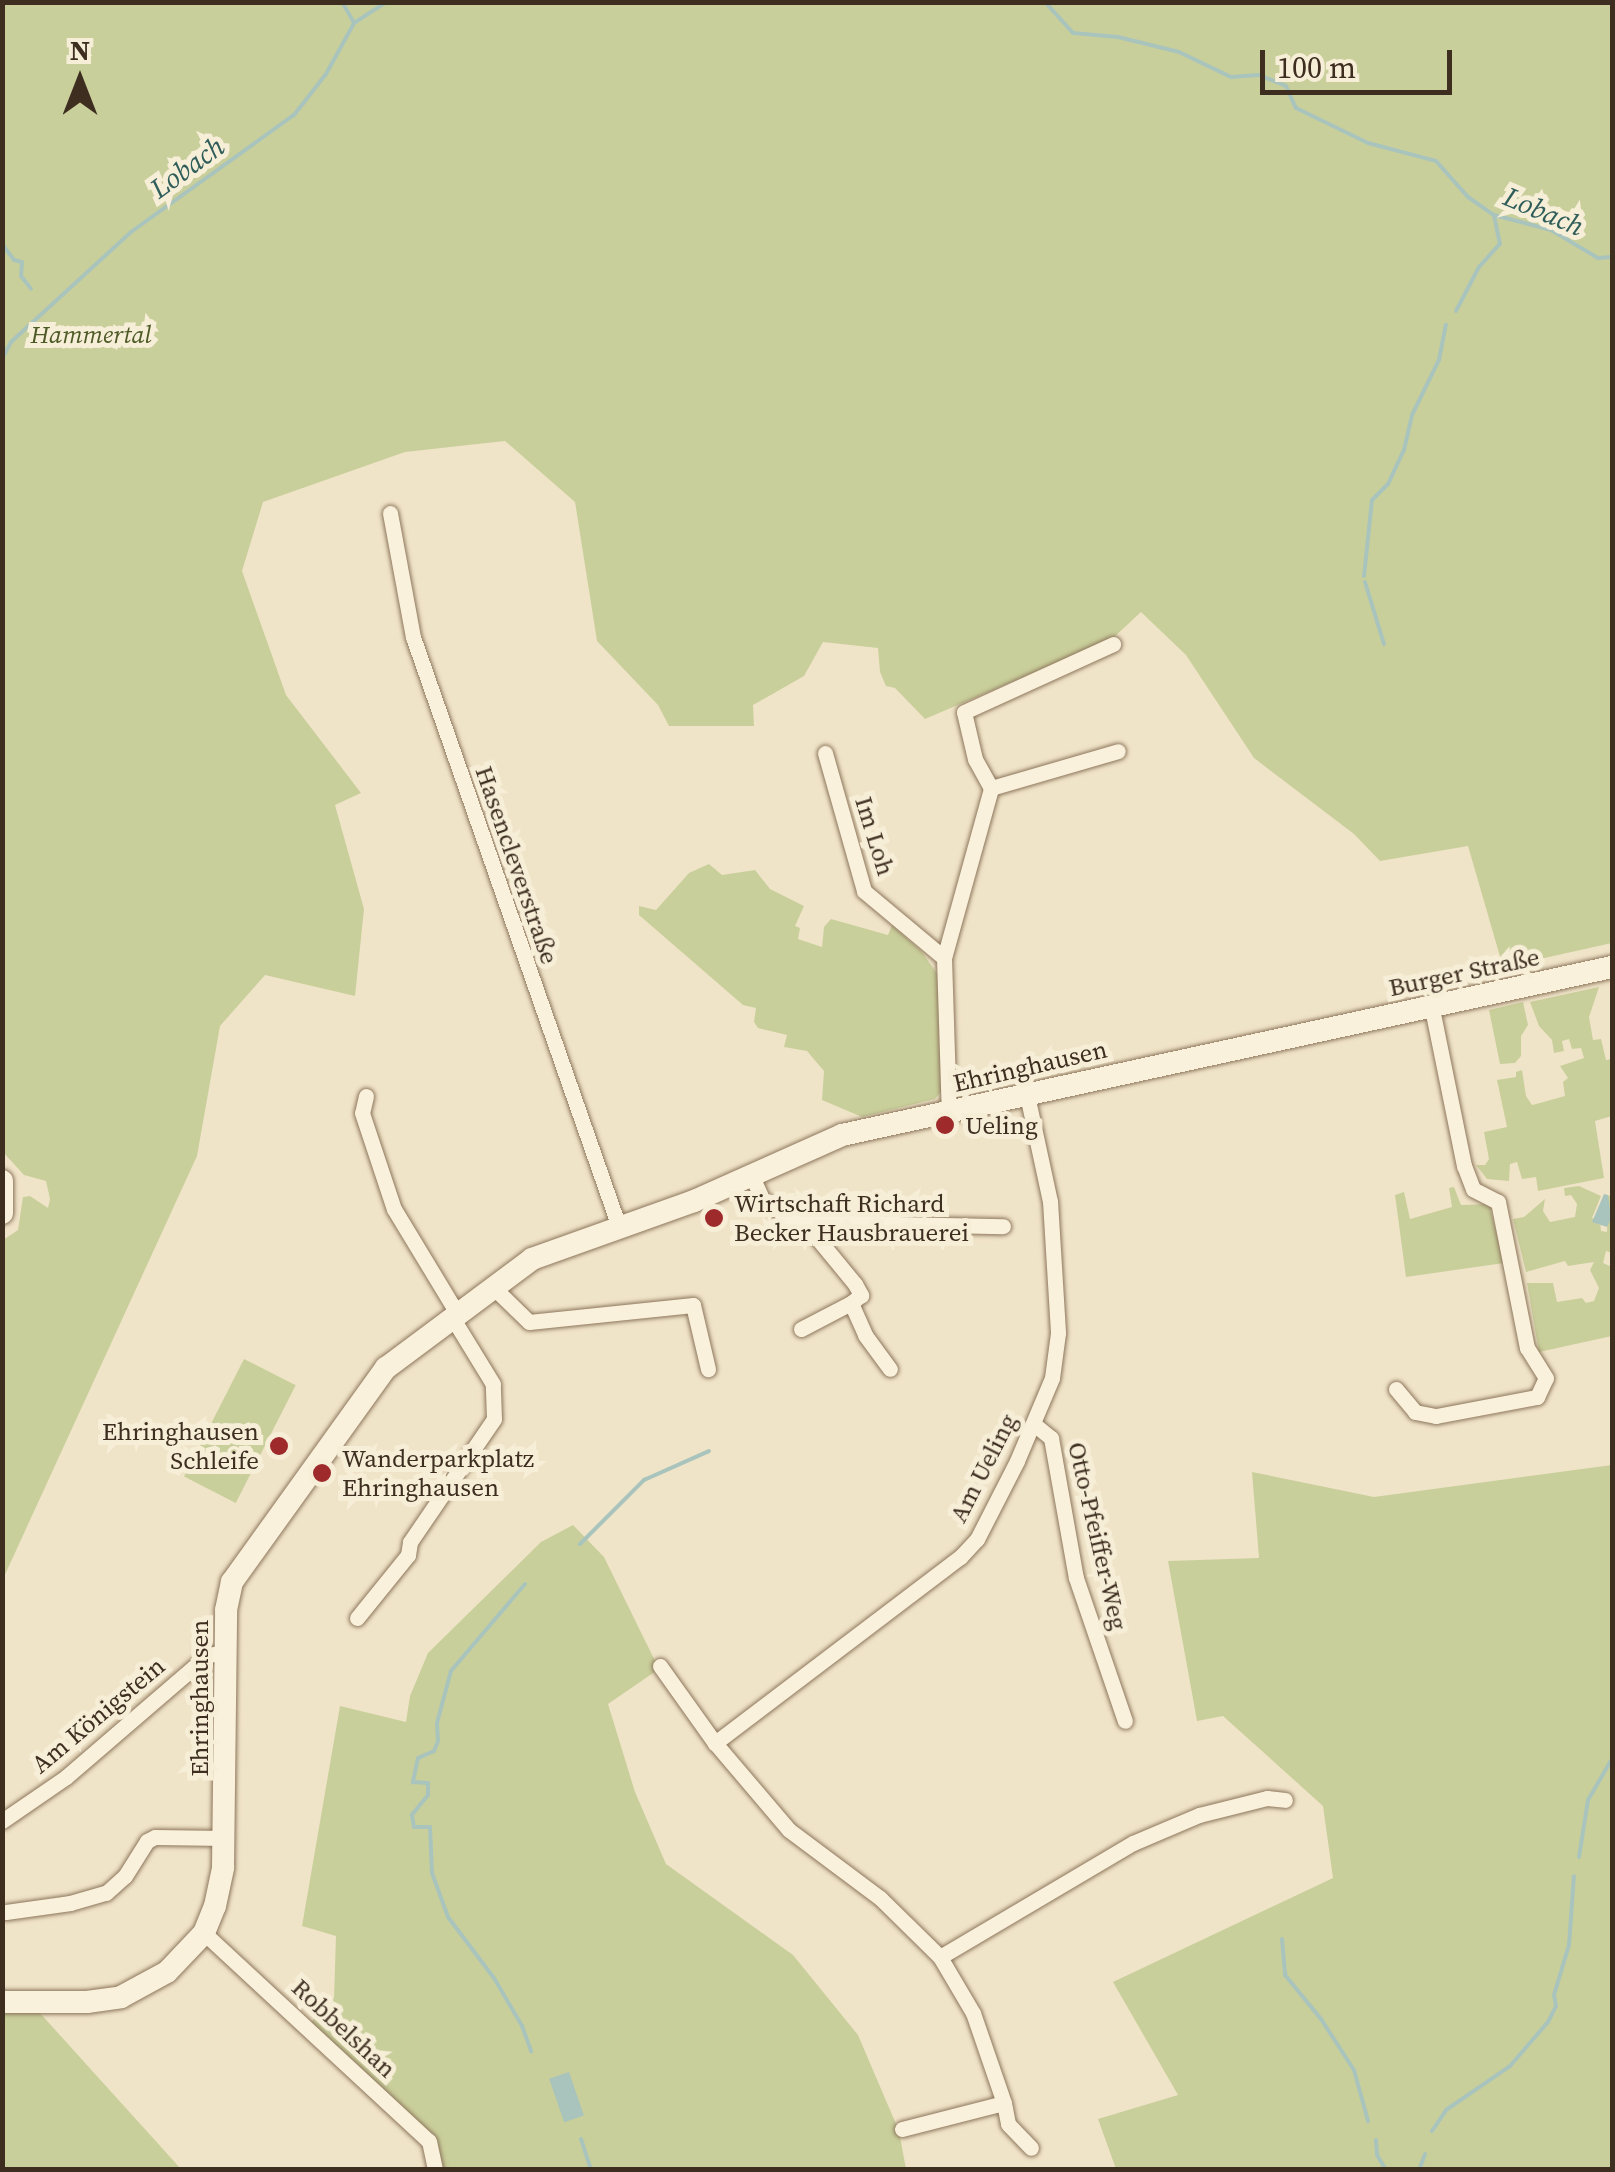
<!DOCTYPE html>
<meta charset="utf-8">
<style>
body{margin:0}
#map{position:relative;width:1615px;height:2172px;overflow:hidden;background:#f0e4c8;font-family:"Source Serif 4",serif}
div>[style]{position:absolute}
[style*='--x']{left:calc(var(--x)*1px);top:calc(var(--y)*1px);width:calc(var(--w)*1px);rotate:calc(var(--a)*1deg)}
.green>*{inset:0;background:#c9cf9b;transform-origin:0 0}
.water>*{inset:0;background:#a9c4bc;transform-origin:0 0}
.stream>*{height:4px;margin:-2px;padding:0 2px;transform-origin:2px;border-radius:2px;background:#a9c4bc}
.roads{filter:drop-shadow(0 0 2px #8d765c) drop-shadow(0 0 2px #8d765c)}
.street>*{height:15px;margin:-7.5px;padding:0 7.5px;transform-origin:7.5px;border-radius:7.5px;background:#faf1dc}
.secondary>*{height:22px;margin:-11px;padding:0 11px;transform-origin:11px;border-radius:11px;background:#faf1dc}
.dots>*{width:28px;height:28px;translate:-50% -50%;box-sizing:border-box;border:5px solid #f7eed8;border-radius:50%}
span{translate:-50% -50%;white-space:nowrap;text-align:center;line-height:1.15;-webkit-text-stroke:10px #f7eed8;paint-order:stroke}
.park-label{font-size:25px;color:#4d5a26;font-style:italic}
.street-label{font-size:25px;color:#3d2e20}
.poi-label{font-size:25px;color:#3d2e20}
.left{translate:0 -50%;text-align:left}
.right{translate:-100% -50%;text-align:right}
.water-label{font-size:28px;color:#2f5d5a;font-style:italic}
.frame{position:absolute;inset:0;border:5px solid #3d2e20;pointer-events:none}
.north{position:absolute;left:30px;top:30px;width:100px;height:100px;-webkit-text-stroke:8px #f7eed8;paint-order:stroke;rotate:0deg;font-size:28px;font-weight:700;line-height:40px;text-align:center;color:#3d2e20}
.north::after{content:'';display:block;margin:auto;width:35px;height:45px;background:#3d2e20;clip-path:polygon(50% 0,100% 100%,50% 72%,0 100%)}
.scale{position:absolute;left:1260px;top:50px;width:192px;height:45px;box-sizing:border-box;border:5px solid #3d2e20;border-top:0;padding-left:12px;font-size:30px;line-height:35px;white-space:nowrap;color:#3d2e20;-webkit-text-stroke:8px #f7eed8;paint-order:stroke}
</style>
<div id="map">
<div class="green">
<i style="clip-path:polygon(3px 3px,1612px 3px,1612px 943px,1503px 967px,1468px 846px,1380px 861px,1354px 834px,1254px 758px,1186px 655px,1141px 612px,1112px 639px,925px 719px,895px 688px,886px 686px,880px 672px,878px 648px,823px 642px,804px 676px,753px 705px,754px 726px,669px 726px,658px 705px,597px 641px,575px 502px,505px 441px,405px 452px,263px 502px,242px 571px,286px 695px,361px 793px,335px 805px,364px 909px,355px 996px,265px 975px,220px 1026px,197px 1156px,3px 1579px,3px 1240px,18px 1230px,23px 1197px,30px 1196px,48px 1208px,50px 1199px,46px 1181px,24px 1175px,2px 1151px)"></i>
<i style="clip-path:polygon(709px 864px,722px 875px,755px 870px,770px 889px,804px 906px,795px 926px,800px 928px,798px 939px,822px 947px,824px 927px,831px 919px,888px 935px,892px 925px,922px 952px,940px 978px,941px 1092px,935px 1099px,862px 1117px,822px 1100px,824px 1071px,807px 1051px,784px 1047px,787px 1035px,758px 1028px,754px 1022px,756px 1008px,743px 1005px,639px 915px,639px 906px,656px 910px,689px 873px)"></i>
<i style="clip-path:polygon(1599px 987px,1589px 1017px,1593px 1040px,1601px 1039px,1606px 1060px,1612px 1059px,1612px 1116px,1595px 1121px,1604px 1178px,1538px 1191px,1536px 1177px,1522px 1179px,1517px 1162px,1510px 1164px,1509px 1181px,1487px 1179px,1476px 1165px,1485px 1165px,1489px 1159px,1484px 1132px,1507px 1127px,1497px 1080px,1516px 1077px,1516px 1072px,1522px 1070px,1526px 1096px,1532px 1105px,1540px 1103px,1565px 1096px,1563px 1082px,1568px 1078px,1560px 1066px,1584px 1058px,1581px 1048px,1572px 1049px,1569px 1039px,1562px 1041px,1564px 1051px,1554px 1053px,1552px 1040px,1539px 1026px,1530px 1002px)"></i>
<i style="clip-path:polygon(1523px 1002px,1528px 1025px,1521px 1036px,1521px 1056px,1515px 1063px,1500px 1064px,1489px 1010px)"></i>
<i style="clip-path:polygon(1579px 1186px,1601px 1196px,1592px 1218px,1600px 1221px,1601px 1231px,1607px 1232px,1608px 1195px,1612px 1197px,1612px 1253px,1606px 1251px,1603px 1263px,1612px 1267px,1612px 1336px,1539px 1352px,1527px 1283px,1553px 1283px,1557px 1302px,1582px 1298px,1586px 1303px,1594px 1301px,1599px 1288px,1590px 1270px,1594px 1262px,1568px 1266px,1565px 1261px,1526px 1272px,1513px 1219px,1524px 1217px,1545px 1199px,1543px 1211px,1550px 1222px,1575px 1217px,1577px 1204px,1571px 1195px,1565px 1196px,1564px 1188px)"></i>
<i style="clip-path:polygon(1454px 1187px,1461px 1205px,1489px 1204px,1504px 1263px,1406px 1277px,1395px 1195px,1404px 1192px,1410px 1219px,1452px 1207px,1449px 1188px)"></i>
<i style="left:244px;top:1359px;width:58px;height:132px;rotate:27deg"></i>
<i style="clip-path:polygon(1612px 1465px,1612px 2169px,1116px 2169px,1098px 2119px,1178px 2095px,1113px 1982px,1333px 1878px,1323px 1806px,1223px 1716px,1197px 1721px,1168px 1561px,1259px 1558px,1252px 1472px,1374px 1497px)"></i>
<i style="clip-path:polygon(573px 1525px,604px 1557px,659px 1669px,608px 1704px,635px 1792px,666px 1864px,793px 1955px,858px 2035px,899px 2131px,906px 2169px,439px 2169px,430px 2139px,310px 2023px,334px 1998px,336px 1936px,302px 1926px,340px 1706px,406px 1722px,410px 1696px,428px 1653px,541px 1542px)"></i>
<i style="clip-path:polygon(3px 2011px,39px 2012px,181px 2169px,3px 2170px)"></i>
</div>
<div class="water">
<i style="clip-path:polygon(1604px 1194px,1608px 1195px,1611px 1219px,1607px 1227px,1592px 1222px)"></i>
<i style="left:569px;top:2072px;width:46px;height:21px;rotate:71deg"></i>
</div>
<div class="stream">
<i style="--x:342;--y:2;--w:24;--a:60"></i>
<i style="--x:1045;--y:2;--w:42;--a:47.9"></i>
<i style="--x:1073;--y:33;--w:45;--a:5.1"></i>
<i style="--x:1118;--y:37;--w:63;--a:13.8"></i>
<i style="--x:1179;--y:52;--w:58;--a:25.7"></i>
<i style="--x:1231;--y:77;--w:28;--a:-4"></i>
<i style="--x:1259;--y:75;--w:29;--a:22"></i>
<i style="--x:1286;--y:86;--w:24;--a:66"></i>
<i style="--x:1296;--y:108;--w:80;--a:25.9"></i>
<i style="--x:1368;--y:143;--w:70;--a:14.8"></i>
<i style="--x:1436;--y:161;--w:48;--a:48.4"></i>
<i style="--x:1468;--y:197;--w:32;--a:35"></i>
<i style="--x:1494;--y:215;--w:59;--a:14.7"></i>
<i style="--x:1551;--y:230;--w:55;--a:30.8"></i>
<i style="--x:1598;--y:258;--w:14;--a:-4"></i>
<i style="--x:2;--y:244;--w:20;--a:53"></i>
<i style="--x:14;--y:260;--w:8;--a:14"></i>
<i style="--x:22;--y:262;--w:14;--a:94"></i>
<i style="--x:21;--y:276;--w:16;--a:52"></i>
<i style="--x:1456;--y:311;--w:50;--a:-62.4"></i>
<i style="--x:1479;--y:267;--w:31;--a:-48"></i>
<i style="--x:1500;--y:244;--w:30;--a:-102"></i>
<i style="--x:2;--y:359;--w:19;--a:-62"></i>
<i style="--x:11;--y:342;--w:163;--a:-42.5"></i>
<i style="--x:131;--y:232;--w:201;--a:-35.7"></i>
<i style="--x:294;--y:115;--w:52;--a:-52"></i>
<i style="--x:326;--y:74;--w:58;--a:-61.2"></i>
<i style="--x:354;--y:23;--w:38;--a:-33"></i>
<i style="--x:1364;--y:576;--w:76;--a:-84"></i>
<i style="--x:1372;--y:500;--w:23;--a:-45"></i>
<i style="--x:1388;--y:484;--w:38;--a:-65"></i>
<i style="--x:1404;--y:450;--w:36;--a:-77"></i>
<i style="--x:1412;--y:415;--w:61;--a:-63.9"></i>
<i style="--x:1439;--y:360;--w:36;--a:-79"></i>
<i style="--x:1365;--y:582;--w:65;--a:73"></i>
<i style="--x:580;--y:1544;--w:91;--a:-45"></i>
<i style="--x:644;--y:1480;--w:71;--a:-24"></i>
<i style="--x:525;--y:1584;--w:114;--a:130.4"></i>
<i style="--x:451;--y:1671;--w:54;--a:105.1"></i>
<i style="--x:437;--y:1723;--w:18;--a:87"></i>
<i style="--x:438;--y:1741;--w:11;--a:112"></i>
<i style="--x:434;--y:1751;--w:17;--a:156"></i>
<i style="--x:418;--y:1758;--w:25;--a:102"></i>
<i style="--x:413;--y:1782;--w:15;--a:4"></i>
<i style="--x:428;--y:1783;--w:12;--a:90"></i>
<i style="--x:428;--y:1795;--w:26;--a:129"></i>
<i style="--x:412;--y:1815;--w:12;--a:81"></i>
<i style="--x:414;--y:1827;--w:16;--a:0"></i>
<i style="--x:430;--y:1827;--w:46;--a:87.5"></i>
<i style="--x:432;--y:1873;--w:47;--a:70"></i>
<i style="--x:448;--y:1917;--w:76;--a:53"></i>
<i style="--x:494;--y:1978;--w:56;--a:59.7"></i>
<i style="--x:522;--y:2026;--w:27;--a:70"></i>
<i style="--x:1579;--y:1857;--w:58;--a:-81"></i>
<i style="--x:1588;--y:1800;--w:48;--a:-59.7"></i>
<i style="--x:1282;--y:1939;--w:36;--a:85"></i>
<i style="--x:1285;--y:1975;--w:57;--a:50.7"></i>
<i style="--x:1321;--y:2019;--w:61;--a:57.1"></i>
<i style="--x:1354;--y:2070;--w:53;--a:74.6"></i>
<i style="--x:1432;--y:2131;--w:25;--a:-56"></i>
<i style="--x:1446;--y:2110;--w:78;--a:-34.5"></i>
<i style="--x:1510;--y:2066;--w:58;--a:-49.2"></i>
<i style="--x:1548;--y:2022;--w:18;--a:-63"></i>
<i style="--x:1556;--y:2006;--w:11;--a:-100"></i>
<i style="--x:1554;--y:1995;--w:52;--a:-73.3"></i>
<i style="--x:1569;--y:1945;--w:69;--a:-85.9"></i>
<i style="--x:581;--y:2139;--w:33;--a:72"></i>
<i style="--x:1376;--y:2140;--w:15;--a:86"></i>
<i style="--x:1377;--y:2155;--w:17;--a:59"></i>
<i style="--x:1419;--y:2170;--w:17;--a:-69"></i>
</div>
<div class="roads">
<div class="street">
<i style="--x:390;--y:513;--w:126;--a:79.5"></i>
<i style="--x:413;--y:637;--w:625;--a:70.75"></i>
<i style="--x:825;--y:753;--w:143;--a:74.2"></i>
<i style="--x:864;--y:891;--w:104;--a:39.9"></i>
<i style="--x:944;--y:958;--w:155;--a:88.2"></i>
<i style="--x:991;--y:788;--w:33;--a:-119"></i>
<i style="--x:975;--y:759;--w:48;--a:-103.2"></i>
<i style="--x:964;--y:712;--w:164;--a:-24.5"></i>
<i style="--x:944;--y:958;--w:176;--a:-74.5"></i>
<i style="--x:991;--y:788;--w:132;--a:-16.2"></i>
<i style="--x:1027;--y:1095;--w:108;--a:77.8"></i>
<i style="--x:1050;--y:1201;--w:132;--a:86.5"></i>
<i style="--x:1058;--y:1333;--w:45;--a:97.6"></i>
<i style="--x:1052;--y:1378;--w:90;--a:112.9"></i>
<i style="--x:1017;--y:1461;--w:88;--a:117.1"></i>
<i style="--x:977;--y:1539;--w:25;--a:133"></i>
<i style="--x:960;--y:1557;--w:308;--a:142.8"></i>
<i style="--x:715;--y:1743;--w:114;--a:49.6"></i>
<i style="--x:789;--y:1830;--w:114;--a:36.8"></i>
<i style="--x:880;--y:1898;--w:84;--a:44.5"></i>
<i style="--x:940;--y:1957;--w:224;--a:-30.6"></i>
<i style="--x:1133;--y:1843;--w:72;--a:-23"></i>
<i style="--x:1199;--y:1815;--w:70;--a:-14"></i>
<i style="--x:1267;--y:1798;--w:18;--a:6"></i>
<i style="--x:366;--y:1096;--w:17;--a:103"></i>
<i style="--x:362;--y:1113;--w:101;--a:71.6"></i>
<i style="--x:394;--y:1209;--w:122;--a:58.8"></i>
<i style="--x:751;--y:1174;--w:27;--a:66"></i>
<i style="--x:762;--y:1199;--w:35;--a:35"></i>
<i style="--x:791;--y:1219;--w:13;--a:13"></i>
<i style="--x:804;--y:1222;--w:199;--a:1.2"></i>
<i style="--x:804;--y:1222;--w:80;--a:50.6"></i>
<i style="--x:855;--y:1284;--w:13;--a:61"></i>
<i style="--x:861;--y:1295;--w:13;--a:141"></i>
<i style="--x:851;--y:1303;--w:35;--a:66"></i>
<i style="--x:865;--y:1335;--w:42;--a:53.7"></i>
<i style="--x:493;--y:1287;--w:50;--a:44.2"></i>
<i style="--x:529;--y:1322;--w:165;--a:-5.9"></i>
<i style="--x:693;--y:1305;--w:66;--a:76.8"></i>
<i style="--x:801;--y:1329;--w:56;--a:-27.5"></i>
<i style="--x:1396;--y:1389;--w:30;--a:50"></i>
<i style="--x:1415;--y:1412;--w:21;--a:11"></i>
<i style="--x:1436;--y:1416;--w:103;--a:-10.7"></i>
<i style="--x:1537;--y:1397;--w:21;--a:-65"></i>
<i style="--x:1546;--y:1378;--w:36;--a:-122"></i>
<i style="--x:1527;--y:1348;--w:149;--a:-101.2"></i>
<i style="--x:1498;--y:1202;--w:28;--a:-153"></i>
<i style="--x:1473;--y:1189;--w:25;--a:-111"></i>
<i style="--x:1464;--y:1166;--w:160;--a:-101.5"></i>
<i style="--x:1035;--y:1425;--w:21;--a:39"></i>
<i style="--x:1051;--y:1438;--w:142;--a:79.9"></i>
<i style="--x:1076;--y:1578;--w:151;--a:71.1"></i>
<i style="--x:357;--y:1618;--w:81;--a:-51"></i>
<i style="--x:408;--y:1555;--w:13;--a:-81"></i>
<i style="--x:410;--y:1542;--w:149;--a:-55.7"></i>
<i style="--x:494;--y:1419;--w:35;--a:-92"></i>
<i style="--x:493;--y:1384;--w:79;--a:-121.5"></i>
<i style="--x:660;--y:1666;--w:95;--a:54.5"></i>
<i style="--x:2;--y:1821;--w:78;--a:-34.5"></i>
<i style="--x:66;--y:1777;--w:187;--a:-40.7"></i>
<i style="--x:208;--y:1655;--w:18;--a:-9"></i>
<i style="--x:6;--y:1912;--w:65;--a:-8"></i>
<i style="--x:70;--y:1903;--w:37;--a:-16"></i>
<i style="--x:106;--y:1893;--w:25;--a:-42"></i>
<i style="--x:125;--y:1876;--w:41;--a:-57.8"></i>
<i style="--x:147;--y:1841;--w:9;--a:-27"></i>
<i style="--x:155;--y:1837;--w:69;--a:0.8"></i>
<i style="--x:204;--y:1933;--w:306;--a:42.8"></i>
<i style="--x:429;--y:2141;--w:30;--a:78"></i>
<i style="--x:1004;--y:2103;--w:21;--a:79"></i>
<i style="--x:1008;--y:2124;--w:33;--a:46"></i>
<i style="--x:902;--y:2129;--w:105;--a:-14.3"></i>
<i style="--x:1004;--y:2103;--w:95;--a:-109"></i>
<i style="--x:973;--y:2013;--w:65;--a:-120.5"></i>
</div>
<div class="secondary">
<i style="--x:2;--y:1181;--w:32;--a:90"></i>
<i style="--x:2;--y:2002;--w:85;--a:0"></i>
<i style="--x:87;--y:2002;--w:34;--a:-8"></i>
<i style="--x:121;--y:1997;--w:52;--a:-28.5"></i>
<i style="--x:167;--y:1972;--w:54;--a:-46.5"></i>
<i style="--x:204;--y:1933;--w:29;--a:-68"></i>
<i style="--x:215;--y:1906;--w:40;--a:-78"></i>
<i style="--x:223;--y:1867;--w:257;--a:-89.3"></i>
<i style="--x:226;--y:1610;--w:29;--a:-78"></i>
<i style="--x:232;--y:1582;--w:264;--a:-54.3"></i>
<i style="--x:386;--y:1368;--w:182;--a:-36.7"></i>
<i style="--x:532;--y:1259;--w:172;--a:-19.7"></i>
<i style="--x:694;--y:1201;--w:162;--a:-24"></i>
<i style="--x:842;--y:1135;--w:788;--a:-12.31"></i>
</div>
</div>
<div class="dots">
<i style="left:945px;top:1125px;background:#9e2a2b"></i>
<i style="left:714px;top:1218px;background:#9e2a2b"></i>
<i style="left:279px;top:1446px;background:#9e2a2b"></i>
<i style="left:322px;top:1473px;background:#9e2a2b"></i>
</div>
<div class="park-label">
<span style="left:91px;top:334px">Hammertal</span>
</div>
<div class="street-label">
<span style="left:875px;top:836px;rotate:73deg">Im Loh</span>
<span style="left:517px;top:865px;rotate:71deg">Hasencleverstraße</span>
<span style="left:1464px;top:972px;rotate:-12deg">Burger Straße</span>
<span style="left:1030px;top:1066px;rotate:-13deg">Ehringhausen</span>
<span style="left:983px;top:1468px;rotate:-63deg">Am Ueling</span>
<span style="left:1098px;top:1536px;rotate:77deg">Otto-Pfeiffer-Weg</span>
<span style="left:199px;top:1698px;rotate:-90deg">Ehringhausen</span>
<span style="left:98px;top:1715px;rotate:-40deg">Am Königstein</span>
<span style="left:344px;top:2028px;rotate:43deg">Robbelshan</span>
</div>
<div class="poi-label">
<span class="left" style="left:965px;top:1125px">Ueling</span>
<span class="left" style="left:734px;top:1218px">Wirtschaft Richard<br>Becker Hausbrauerei</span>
<span class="right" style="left:259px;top:1446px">Ehringhausen<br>Schleife</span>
<span class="left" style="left:342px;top:1473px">Wanderparkplatz<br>Ehringhausen</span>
</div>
<div class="water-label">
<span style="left:187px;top:167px;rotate:-36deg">Lobach</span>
<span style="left:1544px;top:211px;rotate:23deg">Lobach</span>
</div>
<div class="frame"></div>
<div class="north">N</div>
<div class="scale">100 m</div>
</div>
